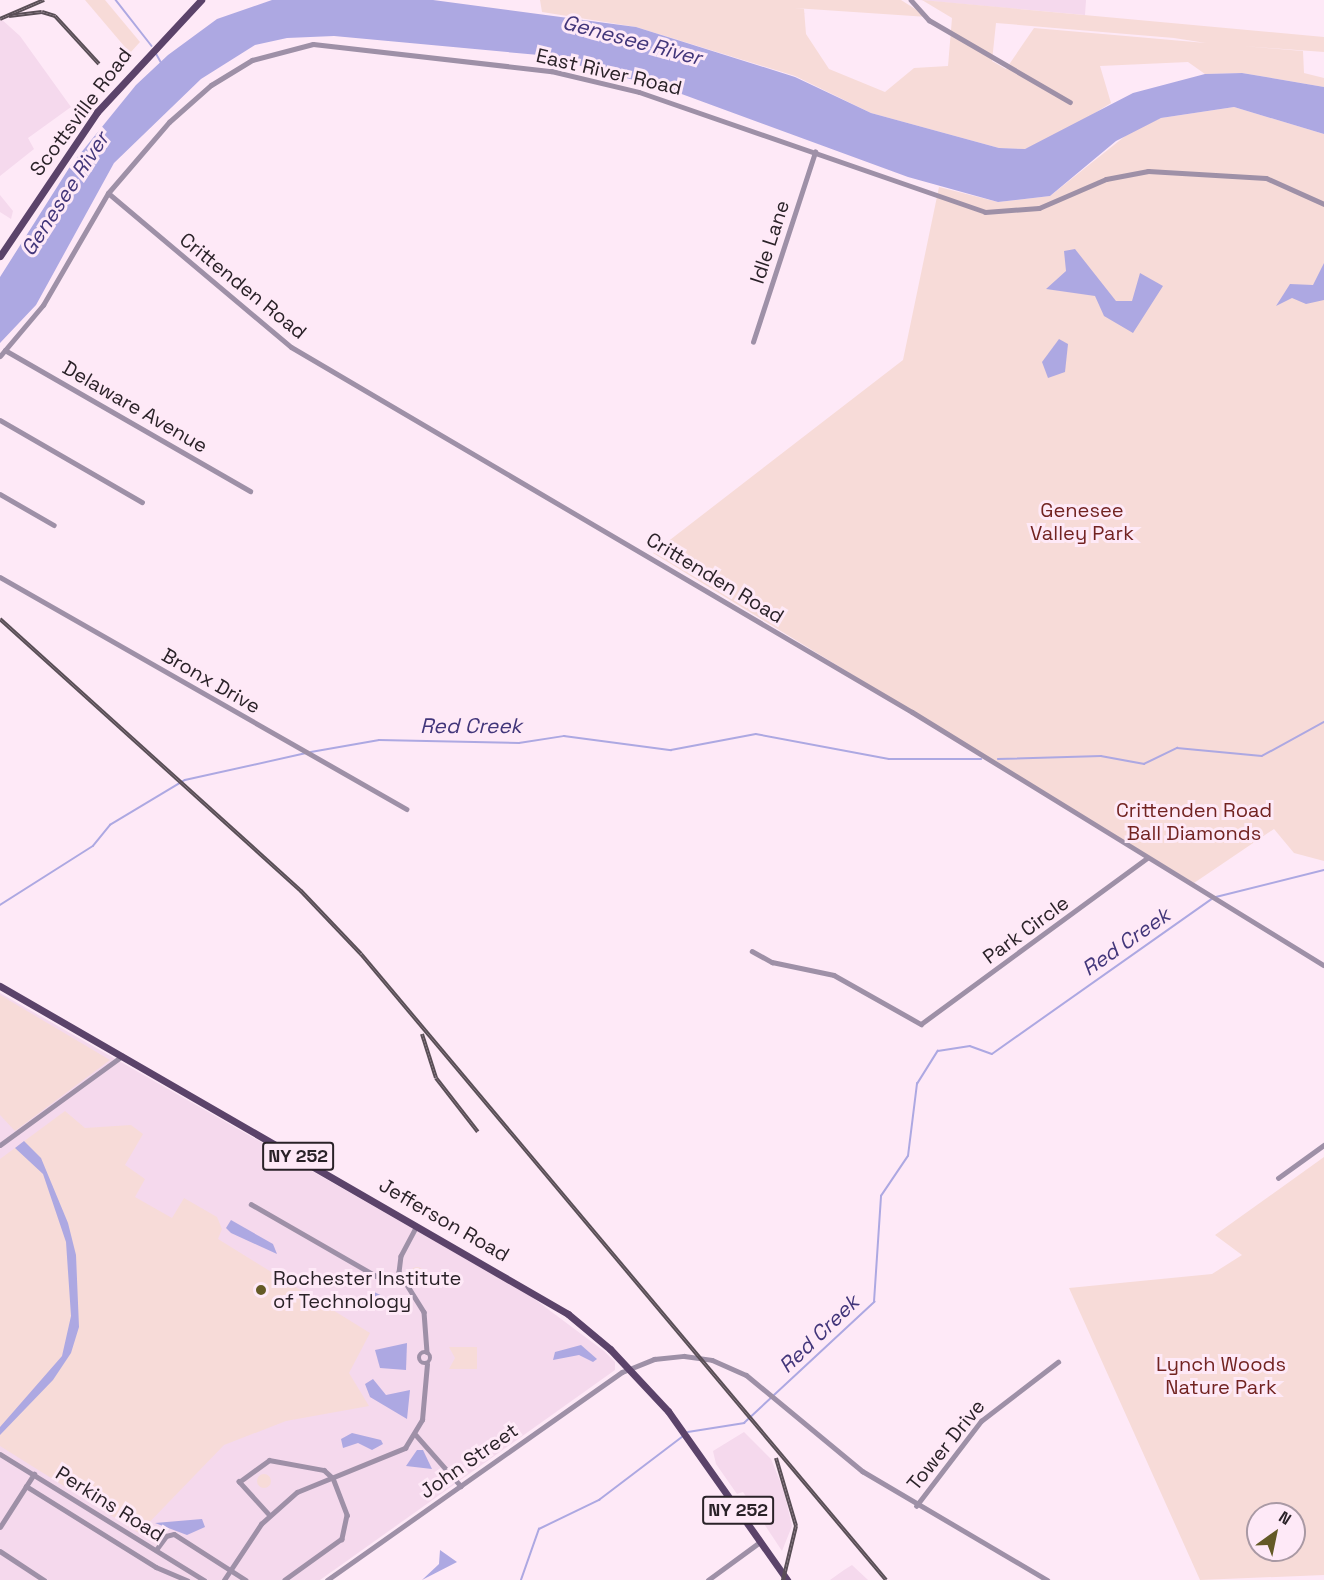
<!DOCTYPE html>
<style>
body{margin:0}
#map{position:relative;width:1324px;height:1580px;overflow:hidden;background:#fee9f7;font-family:"Space Grotesk",sans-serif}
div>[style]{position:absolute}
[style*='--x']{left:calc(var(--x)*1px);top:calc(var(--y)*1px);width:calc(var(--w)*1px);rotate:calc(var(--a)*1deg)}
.built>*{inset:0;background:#f5d9ed}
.green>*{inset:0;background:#f7dbd8}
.round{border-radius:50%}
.water>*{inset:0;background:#ada8e2}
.stream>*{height:1.5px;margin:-0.75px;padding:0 0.75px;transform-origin:0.75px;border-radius:0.75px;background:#ada8e2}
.minor>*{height:4.5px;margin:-2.25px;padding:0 2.25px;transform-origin:2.25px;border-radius:2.25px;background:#9e90a7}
.minor>.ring{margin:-2.25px;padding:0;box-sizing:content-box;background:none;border:4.5px solid #9e90a7;border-radius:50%}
.tertiary>*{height:5px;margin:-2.5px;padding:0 2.5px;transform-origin:2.5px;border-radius:2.5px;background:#9e90a7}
.primary>*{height:7px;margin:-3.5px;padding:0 3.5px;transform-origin:3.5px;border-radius:3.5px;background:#5b436a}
.rail>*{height:4px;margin-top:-2px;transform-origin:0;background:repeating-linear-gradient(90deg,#fee9f7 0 4.5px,#5a4f57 0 9px);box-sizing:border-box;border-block:2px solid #5a4f57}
.dots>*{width:16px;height:16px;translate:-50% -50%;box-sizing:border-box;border:3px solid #fee9f7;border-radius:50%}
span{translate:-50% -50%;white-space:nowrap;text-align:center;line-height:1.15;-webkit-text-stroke:6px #fee9f7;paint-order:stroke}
.shield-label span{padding:2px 4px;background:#fee9f7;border:2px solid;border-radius:4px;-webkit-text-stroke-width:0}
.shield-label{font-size:18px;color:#2a2228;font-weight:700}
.street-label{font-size:20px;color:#2a2228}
.park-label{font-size:20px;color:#722321}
.poi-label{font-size:20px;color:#2a2228}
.left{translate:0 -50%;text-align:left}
.water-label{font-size:21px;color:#42367a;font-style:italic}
.north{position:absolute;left:1246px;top:1502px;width:60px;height:60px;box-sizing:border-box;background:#fee9f7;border:2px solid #a999a4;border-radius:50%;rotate:33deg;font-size:16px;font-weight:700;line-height:24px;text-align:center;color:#2a2228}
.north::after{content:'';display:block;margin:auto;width:21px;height:27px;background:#645a26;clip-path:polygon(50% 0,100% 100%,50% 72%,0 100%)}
</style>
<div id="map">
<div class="built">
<i style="clip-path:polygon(919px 0,1086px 0,1085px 15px)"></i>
<i style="clip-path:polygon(0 18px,20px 36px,71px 107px,28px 138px,34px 149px,0 176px)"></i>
<i style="clip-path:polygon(0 195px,13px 211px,11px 219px,0 212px)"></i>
<i style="clip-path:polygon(0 993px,529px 1295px,604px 1351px,615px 1362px,615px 1370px,320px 1580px,0 1580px)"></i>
<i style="clip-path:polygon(744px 1432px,771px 1459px,784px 1491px,792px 1526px,782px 1551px,743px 1492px,737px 1494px,716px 1464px,713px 1451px)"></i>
<i style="clip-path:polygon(852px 1565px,868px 1580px,830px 1580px,844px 1570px)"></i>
</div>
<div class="green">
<i style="clip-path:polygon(85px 0,105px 0,140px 42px,130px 53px)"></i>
<i style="clip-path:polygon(evenodd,540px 0,901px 0,928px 17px,794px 8px,804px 9px,806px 34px,829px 69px,885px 92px,914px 68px,948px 66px,952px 18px,922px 0,1324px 37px,1324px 52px,1243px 46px,1303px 51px,1304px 73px,1324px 78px,1324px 87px,1242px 73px,1205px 74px,1188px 62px,1100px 66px,1111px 103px,1058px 136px,1025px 149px,999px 148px,871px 113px,795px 76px,636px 27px,542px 12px,540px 0,996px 23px,1174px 38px,1206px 43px,1034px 28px,1006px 69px,992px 61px,996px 23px)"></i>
<i style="clip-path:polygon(1234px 107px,1324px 134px,1324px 861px,1294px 853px,1274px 829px,1194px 883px,653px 553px,903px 360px,939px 187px,998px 202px,1050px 196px,1134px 129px,1161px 118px)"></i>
<i style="clip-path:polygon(0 995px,110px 1060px,15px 1131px,0 1115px)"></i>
<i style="clip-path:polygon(65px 1111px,85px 1128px,131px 1125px,143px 1134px,125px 1165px,145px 1179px,135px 1197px,172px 1218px,184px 1198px,217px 1217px,222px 1229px,218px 1239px,370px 1333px,349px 1373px,369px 1406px,286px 1421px,224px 1445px,139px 1533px,0 1446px,0 1159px)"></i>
<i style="clip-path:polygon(evenodd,1324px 1157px,1324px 1575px,1200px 1580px,1069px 1288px,1212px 1274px,1242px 1255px,1215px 1235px,1324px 1157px,1258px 1514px,1294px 1514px,1294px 1550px,1258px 1550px,1258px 1514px)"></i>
<i class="round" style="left:410px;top:1267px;width:14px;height:14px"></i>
<i style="clip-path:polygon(449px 1347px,477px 1347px,477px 1369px,449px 1369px,455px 1358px)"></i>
<i class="round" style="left:257px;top:1474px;width:14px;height:14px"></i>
</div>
<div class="water">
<i style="clip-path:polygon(272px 0,433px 0,636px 27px,795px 77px,871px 113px,999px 148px,1025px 149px,1133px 93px,1205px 74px,1242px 73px,1324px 87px,1324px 134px,1234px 107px,1161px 118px,1116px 141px,1050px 196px,998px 202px,908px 177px,668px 89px,539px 55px,334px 36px,287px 38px,255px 45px,201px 79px,114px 163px,36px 305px,0 343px,0 277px,71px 165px,136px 85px,168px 55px,217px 19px)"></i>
<i style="clip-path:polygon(1075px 249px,1116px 301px,1132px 301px,1140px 273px,1163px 286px,1133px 333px,1104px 316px,1095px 296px,1046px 289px,1066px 271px,1064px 251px)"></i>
<i style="clip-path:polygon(1324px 263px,1324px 300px,1306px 304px,1292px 298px,1276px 306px,1290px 284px,1313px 285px)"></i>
<i style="clip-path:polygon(1059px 339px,1068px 344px,1065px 372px,1048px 378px,1042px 362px)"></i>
<i style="clip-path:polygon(24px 1141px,41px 1158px,68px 1223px,76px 1255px,79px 1327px,71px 1353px,53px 1380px,0 1435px,0 1427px,62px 1356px,71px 1316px,66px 1242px,43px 1174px,15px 1148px)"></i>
<i style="clip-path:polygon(231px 1220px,273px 1244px,277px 1254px,231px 1233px,226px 1228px)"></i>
<i style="clip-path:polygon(374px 1292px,402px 1305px,357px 1309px,343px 1302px,370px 1298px)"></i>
<i style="clip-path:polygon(407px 1343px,406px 1370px,380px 1368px,375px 1350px)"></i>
<i style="clip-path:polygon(581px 1345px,597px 1359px,593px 1362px,579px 1355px,553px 1360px,555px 1352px)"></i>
<i style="clip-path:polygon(373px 1379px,386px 1395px,410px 1390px,407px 1419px,370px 1397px,365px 1384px)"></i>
<i style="clip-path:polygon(352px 1433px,381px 1440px,383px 1444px,372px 1450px,358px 1443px,343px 1448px,341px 1439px)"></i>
<i style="clip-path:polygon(417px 1450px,423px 1450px,432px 1469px,406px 1466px)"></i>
<i style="clip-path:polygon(202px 1519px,205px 1527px,187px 1535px,155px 1523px)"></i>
<i style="clip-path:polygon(440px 1550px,457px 1562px,422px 1580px,439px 1564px)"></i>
</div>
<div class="stream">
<i style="--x:116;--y:0;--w:58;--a:52"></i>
<i style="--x:156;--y:53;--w:10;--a:61"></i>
<i style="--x:311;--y:752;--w:69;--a:-10"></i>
<i style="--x:379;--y:740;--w:140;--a:1.2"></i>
<i style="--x:519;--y:743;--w:46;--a:-8.8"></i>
<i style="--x:564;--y:736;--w:108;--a:7.5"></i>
<i style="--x:671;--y:750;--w:86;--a:-10.7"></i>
<i style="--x:756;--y:734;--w:135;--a:10.6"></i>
<i style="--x:889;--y:759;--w:92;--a:0"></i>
<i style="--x:998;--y:759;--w:103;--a:-1.7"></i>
<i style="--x:1101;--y:756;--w:44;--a:10.5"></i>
<i style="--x:1144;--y:764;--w:37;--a:-26"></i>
<i style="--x:1177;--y:748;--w:85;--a:5.4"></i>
<i style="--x:1262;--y:756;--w:71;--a:-28.7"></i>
<i style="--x:1216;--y:897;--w:111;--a:-14"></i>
<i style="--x:0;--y:905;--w:110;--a:-32.4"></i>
<i style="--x:93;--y:846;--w:27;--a:-51"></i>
<i style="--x:110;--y:825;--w:87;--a:-31"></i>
<i style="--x:185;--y:780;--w:125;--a:-12.5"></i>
<i style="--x:688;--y:1432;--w:57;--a:-9.1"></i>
<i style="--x:744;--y:1423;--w:178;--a:-42.9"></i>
<i style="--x:874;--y:1302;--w:106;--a:-86.2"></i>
<i style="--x:881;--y:1196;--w:48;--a:-56"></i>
<i style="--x:908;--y:1156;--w:73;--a:-82.9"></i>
<i style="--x:917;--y:1084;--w:39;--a:-58"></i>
<i style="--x:938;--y:1051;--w:32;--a:-9"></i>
<i style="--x:970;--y:1046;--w:23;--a:20"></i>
<i style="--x:992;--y:1054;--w:269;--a:-35.2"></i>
<i style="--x:521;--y:1580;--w:54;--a:-70.6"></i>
<i style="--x:539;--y:1529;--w:67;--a:-25.8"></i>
<i style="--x:599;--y:1500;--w:104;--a:-37.2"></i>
</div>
<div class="minor">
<i style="--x:911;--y:0;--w:27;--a:48"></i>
<i style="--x:929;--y:20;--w:163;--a:30.2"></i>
<i style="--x:753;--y:342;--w:200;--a:-71.9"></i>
<i style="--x:5;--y:350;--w:283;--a:29.9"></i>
<i style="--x:0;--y:420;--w:164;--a:30"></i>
<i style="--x:0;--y:494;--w:62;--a:29.9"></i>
<i style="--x:0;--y:577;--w:468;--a:29.7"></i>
<i style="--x:752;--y:951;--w:23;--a:29"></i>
<i style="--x:772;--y:962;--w:63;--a:11.8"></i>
<i style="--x:834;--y:975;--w:100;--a:29.4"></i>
<i style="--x:921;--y:1024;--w:280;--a:-36.3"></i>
<i style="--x:0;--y:1145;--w:151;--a:-36.1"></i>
<i style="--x:1278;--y:1178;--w:57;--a:-35.7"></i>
<i style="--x:251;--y:1204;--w:144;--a:29.9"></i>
<i style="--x:376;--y:1276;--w:24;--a:5"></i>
<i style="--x:417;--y:1226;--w:34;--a:118"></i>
<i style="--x:401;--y:1256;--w:16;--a:97"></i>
<i style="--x:399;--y:1272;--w:47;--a:58"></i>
<i style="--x:424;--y:1312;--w:40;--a:85.7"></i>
<i class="ring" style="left:419px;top:1352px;width:7.5px;height:7.5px"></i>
<i style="--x:416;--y:1435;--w:68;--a:48.6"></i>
<i style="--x:0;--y:1454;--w:240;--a:31.7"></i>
<i style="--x:26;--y:1486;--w:153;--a:31.9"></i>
<i style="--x:156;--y:1567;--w:34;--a:23"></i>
<i style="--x:916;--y:1506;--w:107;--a:-52.6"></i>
<i style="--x:981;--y:1421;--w:97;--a:-37.5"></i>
<i style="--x:269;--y:1515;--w:45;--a:-132.3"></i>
<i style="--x:239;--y:1482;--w:37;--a:-36"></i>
<i style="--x:269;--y:1460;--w:56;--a:10.3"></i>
<i style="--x:324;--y:1470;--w:12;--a:42"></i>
<i style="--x:333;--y:1478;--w:40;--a:69"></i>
<i style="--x:347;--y:1515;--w:25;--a:102"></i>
<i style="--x:342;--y:1539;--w:70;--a:144.3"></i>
<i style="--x:0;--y:1527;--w:63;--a:-57.3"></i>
<i style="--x:156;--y:1550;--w:17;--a:-54"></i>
<i style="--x:166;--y:1536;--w:8;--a:-14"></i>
<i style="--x:174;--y:1534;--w:85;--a:32.6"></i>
<i style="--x:0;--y:1551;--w:53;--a:33.4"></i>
<i style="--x:224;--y:1580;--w:67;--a:-56.5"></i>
<i style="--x:261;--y:1524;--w:48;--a:-41.6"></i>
<i style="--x:297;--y:1492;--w:117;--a:-22.2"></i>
<i style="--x:405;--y:1448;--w:33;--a:-59"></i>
<i style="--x:422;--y:1420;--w:56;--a:-84.9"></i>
<i style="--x:708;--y:1580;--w:64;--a:-36.2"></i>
</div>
<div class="tertiary">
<i style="--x:108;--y:193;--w:239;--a:40.1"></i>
<i style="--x:291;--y:347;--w:720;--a:30.45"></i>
<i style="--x:912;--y:712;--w:483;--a:31.6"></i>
<i style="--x:0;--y:356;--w:67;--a:-49.9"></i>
<i style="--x:43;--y:305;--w:129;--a:-59.9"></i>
<i style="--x:108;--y:193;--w:94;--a:-49.3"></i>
<i style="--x:169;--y:122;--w:56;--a:-41.4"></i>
<i style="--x:211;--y:85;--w:48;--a:-31.4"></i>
<i style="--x:252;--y:60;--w:63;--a:-14.7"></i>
<i style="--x:313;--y:44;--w:240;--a:6.5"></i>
<i style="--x:551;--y:71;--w:90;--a:13.4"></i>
<i style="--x:639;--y:92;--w:366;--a:19.1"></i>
<i style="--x:985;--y:212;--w:54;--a:-4.2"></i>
<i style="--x:1039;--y:208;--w:73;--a:-23.4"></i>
<i style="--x:1106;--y:179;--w:43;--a:-10.8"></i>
<i style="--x:1148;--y:171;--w:118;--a:3.4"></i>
<i style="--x:1266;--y:178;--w:64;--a:24.1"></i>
<i style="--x:327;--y:1580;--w:361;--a:-35.2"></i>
<i style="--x:622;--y:1372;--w:35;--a:-22"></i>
<i style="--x:654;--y:1359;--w:30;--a:-6"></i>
<i style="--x:684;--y:1356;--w:28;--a:8"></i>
<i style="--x:712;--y:1360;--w:37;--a:24"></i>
<i style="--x:746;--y:1375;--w:151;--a:39.6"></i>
<i style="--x:862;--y:1471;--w:215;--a:30.5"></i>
</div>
<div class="primary">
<i style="--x:0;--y:256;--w:174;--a:-56"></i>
<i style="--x:97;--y:112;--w:153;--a:-47.1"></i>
<i style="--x:0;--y:986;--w:656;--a:30"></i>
<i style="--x:568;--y:1314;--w:55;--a:39.8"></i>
<i style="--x:610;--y:1349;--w:85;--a:46.9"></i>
<i style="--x:668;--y:1411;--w:207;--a:54.8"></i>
</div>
<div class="rail">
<i style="--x:9;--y:16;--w:33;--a:-7"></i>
<i style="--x:42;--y:12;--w:14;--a:17"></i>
<i style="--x:55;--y:16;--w:65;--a:47.5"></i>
<i style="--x:0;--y:19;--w:48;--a:-23.4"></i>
<i style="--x:0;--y:619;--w:406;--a:42.1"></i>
<i style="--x:301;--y:891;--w:87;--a:46.4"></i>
<i style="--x:361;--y:954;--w:817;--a:50.01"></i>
<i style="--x:422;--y:1034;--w:46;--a:72.3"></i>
<i style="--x:436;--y:1078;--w:68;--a:52.1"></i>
<i style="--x:776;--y:1458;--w:71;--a:73.6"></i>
<i style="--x:796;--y:1526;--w:56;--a:103.5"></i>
</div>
<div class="dots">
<i style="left:261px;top:1290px;background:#645a26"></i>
</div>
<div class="shield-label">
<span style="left:298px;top:1156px">NY 252</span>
<span style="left:738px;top:1510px">NY 252</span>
</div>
<div class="street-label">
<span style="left:609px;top:72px;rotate:13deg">East River Road</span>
<span style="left:81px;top:112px;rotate:-53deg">Scottsville Road</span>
<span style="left:770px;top:242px;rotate:-72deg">Idle Lane</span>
<span style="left:243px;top:286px;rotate:39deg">Crittenden Road</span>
<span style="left:135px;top:407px;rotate:30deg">Delaware Avenue</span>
<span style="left:715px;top:578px;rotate:31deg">Crittenden Road</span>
<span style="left:211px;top:681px;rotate:30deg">Bronx Drive</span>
<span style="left:1026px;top:930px;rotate:-36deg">Park Circle</span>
<span style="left:444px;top:1220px;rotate:30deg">Jefferson Road</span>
<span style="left:946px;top:1445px;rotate:-51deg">Tower Drive</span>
<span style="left:469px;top:1461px;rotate:-35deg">John Street</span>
<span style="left:110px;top:1504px;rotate:32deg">Perkins Road</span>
</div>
<div class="park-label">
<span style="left:1082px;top:522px">Genesee<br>Valley Park</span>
<span style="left:1194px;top:822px">Crittenden Road<br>Ball Diamonds</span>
<span style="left:1221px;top:1376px">Lynch Woods<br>Nature Park</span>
</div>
<div class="poi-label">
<span class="left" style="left:273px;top:1290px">Rochester Institute<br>of Technology</span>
</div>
<div class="water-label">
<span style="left:632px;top:40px;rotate:15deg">Genesee River</span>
<span style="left:65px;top:194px;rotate:-57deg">Genesee River</span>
<span style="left:471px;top:726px">Red Creek</span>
<span style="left:1126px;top:942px;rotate:-35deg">Red Creek</span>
<span style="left:819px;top:1334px;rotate:-44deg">Red Creek</span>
</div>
<div class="north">N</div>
</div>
